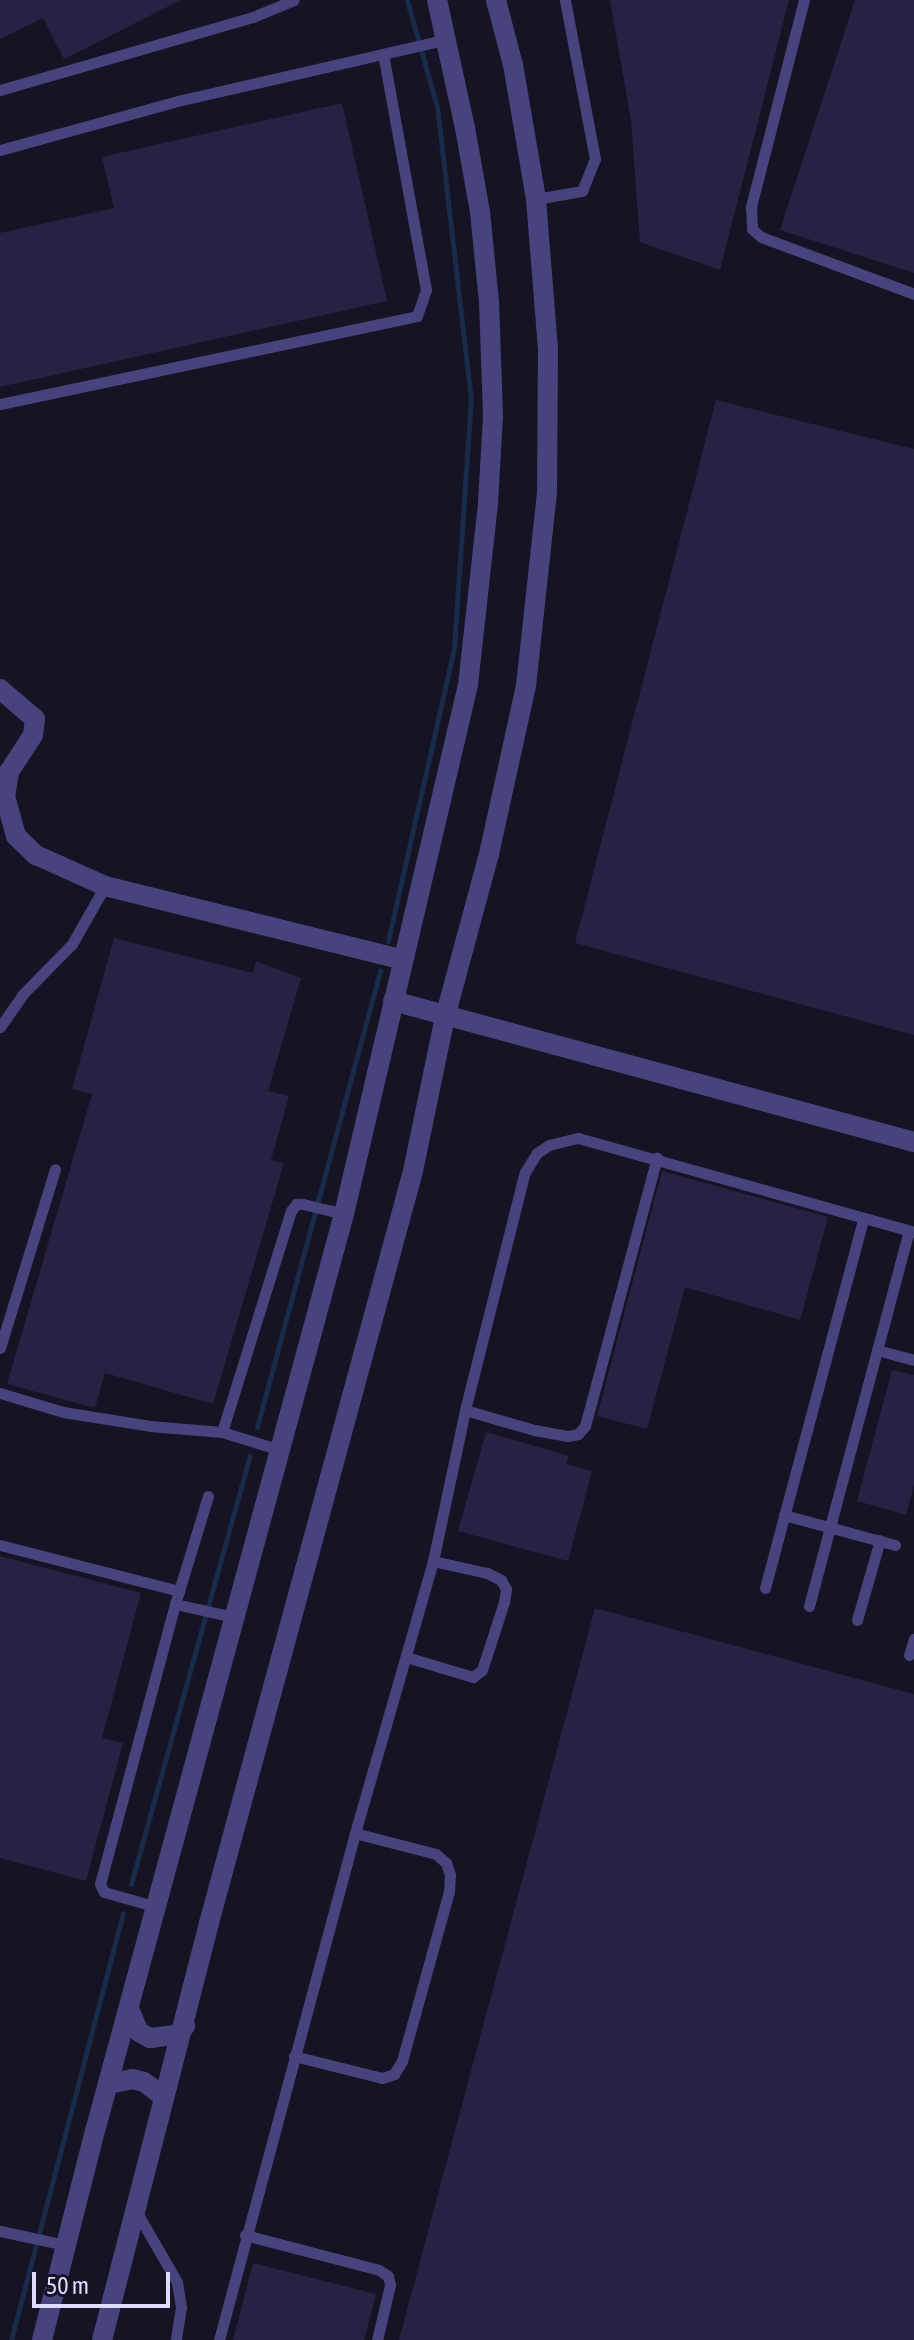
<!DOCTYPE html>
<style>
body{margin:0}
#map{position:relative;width:914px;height:2340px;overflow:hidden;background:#161325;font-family:"Asap Condensed",sans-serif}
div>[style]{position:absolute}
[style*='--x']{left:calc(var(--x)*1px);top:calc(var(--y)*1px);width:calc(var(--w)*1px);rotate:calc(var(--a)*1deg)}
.stream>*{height:5px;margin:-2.5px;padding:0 2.5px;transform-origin:2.5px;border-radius:2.5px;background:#182b48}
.building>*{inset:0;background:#282143}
.service>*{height:11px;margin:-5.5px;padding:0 5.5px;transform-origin:5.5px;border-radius:5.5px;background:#47447d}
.minor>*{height:20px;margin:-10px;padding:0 10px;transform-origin:10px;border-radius:10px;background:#47447d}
.tertiary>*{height:20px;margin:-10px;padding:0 10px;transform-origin:10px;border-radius:10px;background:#47447d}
span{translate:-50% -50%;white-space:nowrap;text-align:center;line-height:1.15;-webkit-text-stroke:7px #161325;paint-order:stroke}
.scale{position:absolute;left:32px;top:2272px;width:138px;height:36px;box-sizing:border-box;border:4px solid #dfdbfa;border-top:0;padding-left:10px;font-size:24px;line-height:28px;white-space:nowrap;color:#dfdbfa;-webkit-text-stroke:6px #161325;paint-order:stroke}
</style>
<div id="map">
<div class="stream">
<i style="--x:388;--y:941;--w:301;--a:-77.3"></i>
<i style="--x:454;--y:647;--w:248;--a:-86.1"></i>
<i style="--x:471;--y:400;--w:295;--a:-96.6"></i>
<i style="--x:437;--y:107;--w:111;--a:-105.7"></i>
<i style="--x:257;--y:1427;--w:473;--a:-74.9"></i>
<i style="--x:131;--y:1884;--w:444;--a:-74.5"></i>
<i style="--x:11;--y:2340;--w:441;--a:-75.3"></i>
</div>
<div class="building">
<i style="clip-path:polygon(0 0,181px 0,64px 59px,43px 18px,0 39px)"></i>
<i style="clip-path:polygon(610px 0,789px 0,720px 270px,640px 242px,631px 121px)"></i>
<i style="clip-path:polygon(855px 0,914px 0,914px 273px,780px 230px)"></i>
<i style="clip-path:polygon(342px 103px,387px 301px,0 387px,0 233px,114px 208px,102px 157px)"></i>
<i style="clip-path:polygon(716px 400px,914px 449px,914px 1035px,575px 943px)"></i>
<i style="clip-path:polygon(114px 938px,253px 973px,256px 961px,301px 978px,268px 1091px,289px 1096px,271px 1160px,284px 1163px,213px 1404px,105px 1373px,95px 1408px,7px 1384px,92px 1094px,72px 1089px)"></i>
<i style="clip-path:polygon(662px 1171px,828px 1217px,800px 1320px,685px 1287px,647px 1429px,597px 1416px)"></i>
<i style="clip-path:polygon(892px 1370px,914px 1375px,914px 1485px,906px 1515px,857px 1501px)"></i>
<i style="clip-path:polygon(486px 1432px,569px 1456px,566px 1464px,592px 1471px,568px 1561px,458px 1531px)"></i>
<i style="clip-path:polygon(0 1556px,141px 1593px,102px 1738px,123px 1743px,86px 1881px,0 1858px)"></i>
<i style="clip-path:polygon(595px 1608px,914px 1694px,914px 2340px,399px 2340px)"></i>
<i style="clip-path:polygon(253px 2263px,376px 2294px,364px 2340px,233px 2340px)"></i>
</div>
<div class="service">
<i style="--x:804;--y:0;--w:214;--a:104.4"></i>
<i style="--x:751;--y:207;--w:22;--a:87"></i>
<i style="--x:752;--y:229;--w:12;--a:42"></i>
<i style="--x:761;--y:237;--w:163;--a:20.4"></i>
<i style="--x:0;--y:90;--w:263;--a:-16.1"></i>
<i style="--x:253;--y:17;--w:44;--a:-22.5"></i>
<i style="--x:0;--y:150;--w:189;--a:-15.4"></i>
<i style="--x:182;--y:100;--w:269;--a:-12.9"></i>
<i style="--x:536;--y:199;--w:47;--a:-9.9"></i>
<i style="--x:582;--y:191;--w:35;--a:-68"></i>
<i style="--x:595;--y:159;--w:162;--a:-100.7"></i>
<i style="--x:0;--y:404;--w:426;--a:-11.9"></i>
<i style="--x:417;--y:316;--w:28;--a:-71"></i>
<i style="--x:426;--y:290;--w:240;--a:-100.3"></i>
<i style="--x:0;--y:1027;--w:39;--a:-55"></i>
<i style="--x:22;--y:995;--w:71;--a:-45.6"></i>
<i style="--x:72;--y:944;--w:67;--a:-60.4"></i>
<i style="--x:0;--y:1348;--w:187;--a:-72.9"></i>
<i style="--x:877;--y:1350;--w:38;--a:15"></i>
<i style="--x:0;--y:1393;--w:66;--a:16.8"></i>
<i style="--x:63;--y:1412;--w:88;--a:9.1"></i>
<i style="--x:150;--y:1426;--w:72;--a:4.8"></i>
<i style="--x:222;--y:1432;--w:62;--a:17"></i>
<i style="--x:465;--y:1410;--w:72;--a:16.2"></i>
<i style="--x:534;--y:1430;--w:35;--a:10"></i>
<i style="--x:568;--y:1436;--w:10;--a:-11"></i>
<i style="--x:578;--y:1434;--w:11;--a:-49"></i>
<i style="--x:585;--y:1426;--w:278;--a:-75"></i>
<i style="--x:222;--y:1432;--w:232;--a:-72.7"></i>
<i style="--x:291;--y:1211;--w:9;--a:-54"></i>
<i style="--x:296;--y:1204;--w:7;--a:0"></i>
<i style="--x:303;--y:1204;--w:42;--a:13.7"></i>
<i style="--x:784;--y:1515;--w:115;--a:15.1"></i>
<i style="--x:0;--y:1545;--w:185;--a:14.4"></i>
<i style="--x:765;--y:1588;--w:381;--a:-75.1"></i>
<i style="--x:175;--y:1604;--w:60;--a:12.4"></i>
<i style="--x:809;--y:1606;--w:388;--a:-75.1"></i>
<i style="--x:857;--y:1620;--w:83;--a:-74"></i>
<i style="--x:909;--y:1655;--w:17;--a:-73"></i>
<i style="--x:406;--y:1657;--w:70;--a:16.6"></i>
<i style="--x:473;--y:1677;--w:11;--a:-38"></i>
<i style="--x:482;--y:1670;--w:71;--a:-72.1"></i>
<i style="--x:504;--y:1602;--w:13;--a:-81"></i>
<i style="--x:506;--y:1589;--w:10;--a:-119"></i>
<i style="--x:501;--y:1580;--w:16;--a:-153"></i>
<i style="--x:487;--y:1573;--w:55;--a:-167.5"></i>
<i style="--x:157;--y:1907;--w:55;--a:-164.2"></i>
<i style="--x:104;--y:1892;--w:9;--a:-117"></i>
<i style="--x:100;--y:1884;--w:290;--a:-75"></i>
<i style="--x:175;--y:1604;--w:113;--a:-73"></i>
<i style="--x:294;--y:2056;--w:91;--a:14"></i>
<i style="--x:382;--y:2078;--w:13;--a:-18"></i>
<i style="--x:394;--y:2074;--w:15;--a:-58"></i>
<i style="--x:402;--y:2061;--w:175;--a:-74.5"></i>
<i style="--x:449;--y:1892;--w:17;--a:-87"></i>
<i style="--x:450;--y:1875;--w:13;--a:-108"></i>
<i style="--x:446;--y:1863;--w:13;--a:-138"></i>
<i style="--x:436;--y:1854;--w:84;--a:-165.5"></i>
<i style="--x:136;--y:2211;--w:82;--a:60"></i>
<i style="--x:177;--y:2282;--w:25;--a:81"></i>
<i style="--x:181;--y:2307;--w:33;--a:99"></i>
<i style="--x:0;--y:2231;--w:66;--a:12.2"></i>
<i style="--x:245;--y:2235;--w:138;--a:14.6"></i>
<i style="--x:379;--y:2270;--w:11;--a:34"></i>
<i style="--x:388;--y:2276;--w:9;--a:77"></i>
<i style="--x:390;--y:2285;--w:57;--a:103.3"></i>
<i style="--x:219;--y:2340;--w:525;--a:-74.98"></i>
<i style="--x:355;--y:1833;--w:283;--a:-74"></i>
<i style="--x:433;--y:1561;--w:154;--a:-78"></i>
<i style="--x:465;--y:1410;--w:245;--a:-75.9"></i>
<i style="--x:525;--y:1172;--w:22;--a:-58"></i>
<i style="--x:537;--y:1153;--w:14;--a:-34"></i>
<i style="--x:549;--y:1145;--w:30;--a:-14"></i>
<i style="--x:578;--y:1138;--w:349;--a:15.6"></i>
</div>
<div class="minor">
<i style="--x:0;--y:689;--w:46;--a:40.6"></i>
<i style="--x:35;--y:719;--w:16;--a:97"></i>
<i style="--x:33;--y:735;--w:44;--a:123"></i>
<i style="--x:9;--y:772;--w:24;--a:99"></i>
<i style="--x:5;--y:796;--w:41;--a:74.6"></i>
<i style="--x:16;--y:836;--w:28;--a:44"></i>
<i style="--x:36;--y:855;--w:76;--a:24.2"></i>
<i style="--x:105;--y:886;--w:305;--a:13.9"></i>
<i style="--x:393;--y:1001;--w:540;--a:15.14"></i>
</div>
<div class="tertiary">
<i style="--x:129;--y:2009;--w:25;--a:67"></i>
<i style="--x:139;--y:2032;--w:13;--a:29"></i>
<i style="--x:150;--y:2038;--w:26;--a:-7"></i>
<i style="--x:176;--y:2035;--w:13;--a:-45"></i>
<i style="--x:109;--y:2084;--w:24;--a:-12"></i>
<i style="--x:132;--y:2079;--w:12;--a:14"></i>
<i style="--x:144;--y:2082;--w:25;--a:37"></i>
<i style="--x:42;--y:2340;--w:216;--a:-75.8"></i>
<i style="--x:95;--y:2131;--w:950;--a:-74.81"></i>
<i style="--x:344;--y:1214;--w:543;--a:-76.81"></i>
<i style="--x:468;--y:685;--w:183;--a:-83.7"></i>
<i style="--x:488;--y:503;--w:88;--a:-86.7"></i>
<i style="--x:493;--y:415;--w:113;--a:-92"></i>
<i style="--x:489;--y:302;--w:90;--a:-95.7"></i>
<i style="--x:480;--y:212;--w:85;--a:-100.1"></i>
<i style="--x:465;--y:128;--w:131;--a:-102.3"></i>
<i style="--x:102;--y:2340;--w:431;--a:-75.6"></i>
<i style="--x:209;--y:1923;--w:779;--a:-74.82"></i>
<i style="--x:413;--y:1171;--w:157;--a:-78.3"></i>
<i style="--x:445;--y:1017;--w:169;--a:-74.9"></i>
<i style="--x:489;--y:854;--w:172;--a:-77.6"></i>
<i style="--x:526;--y:686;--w:195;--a:-83.8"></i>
<i style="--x:547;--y:492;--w:143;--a:-89.6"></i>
<i style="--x:548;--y:349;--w:150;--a:-94.6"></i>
<i style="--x:536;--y:199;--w:136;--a:-99.7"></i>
<i style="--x:513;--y:65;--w:67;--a:-104.7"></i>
</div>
<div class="scale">50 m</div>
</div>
